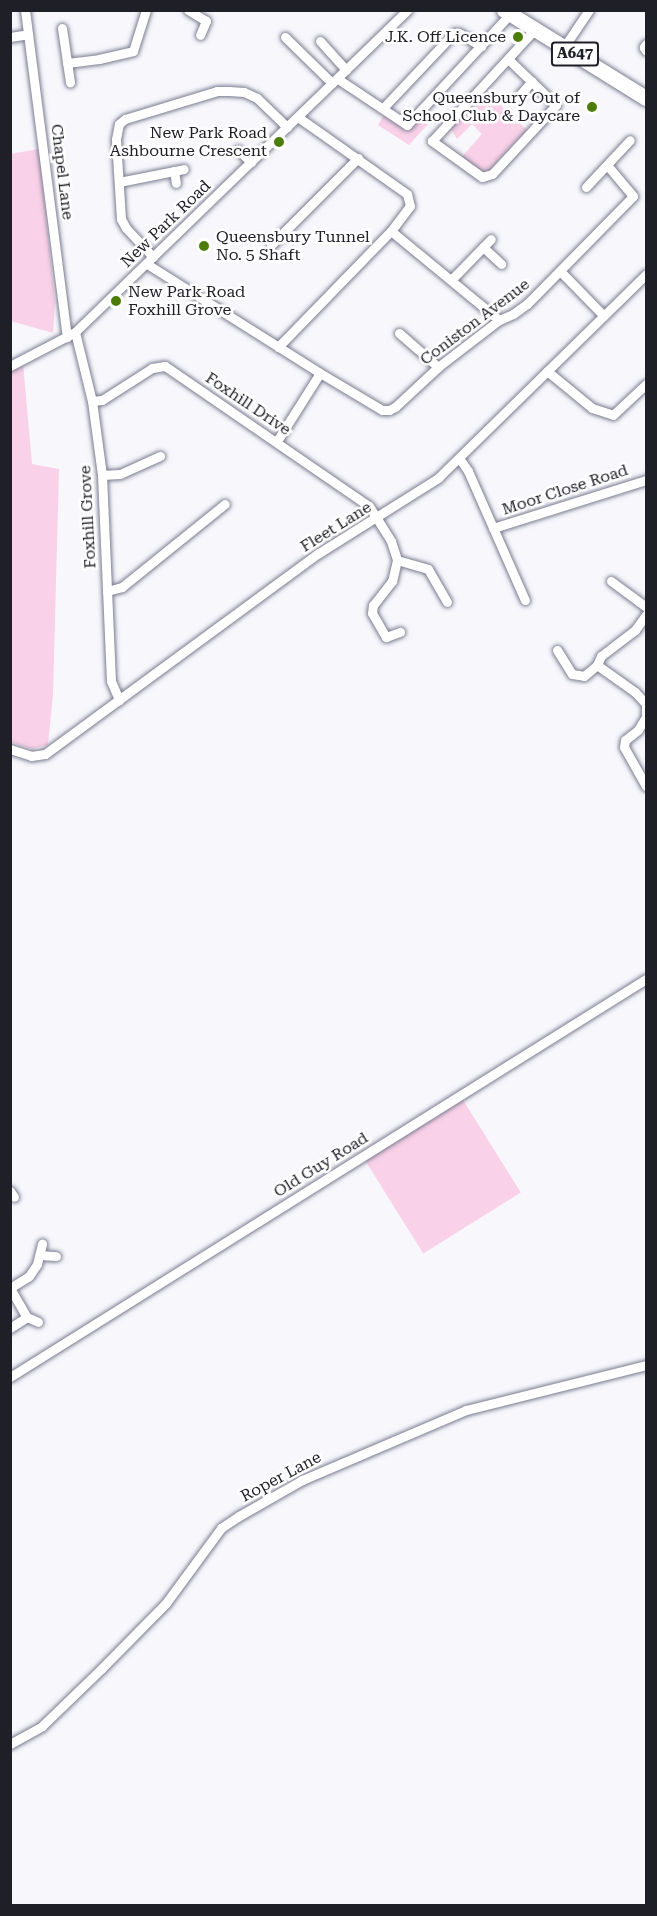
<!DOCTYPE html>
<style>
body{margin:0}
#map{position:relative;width:657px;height:1916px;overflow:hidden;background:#f7f7fc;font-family:"Roboto Serif",serif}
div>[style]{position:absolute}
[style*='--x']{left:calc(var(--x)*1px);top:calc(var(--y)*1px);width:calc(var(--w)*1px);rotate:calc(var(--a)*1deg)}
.green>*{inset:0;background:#f9d1e8;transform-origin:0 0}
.roads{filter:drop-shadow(0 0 2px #7b7c90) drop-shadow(0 0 2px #7b7c90)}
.street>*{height:9px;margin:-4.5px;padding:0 4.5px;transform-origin:4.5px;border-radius:4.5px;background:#fff}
.primary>*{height:15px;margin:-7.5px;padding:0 7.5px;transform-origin:7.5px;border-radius:7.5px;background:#fff}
.dots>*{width:16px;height:16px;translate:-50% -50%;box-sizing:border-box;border:3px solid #fff;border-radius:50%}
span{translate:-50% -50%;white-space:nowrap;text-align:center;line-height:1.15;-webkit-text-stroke:5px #fff;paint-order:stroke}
.shield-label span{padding:2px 4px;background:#fff;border:2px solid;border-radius:4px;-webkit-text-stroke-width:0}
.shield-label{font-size:15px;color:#1e1f27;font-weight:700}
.poi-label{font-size:16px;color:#1e1f27}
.right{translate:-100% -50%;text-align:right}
.left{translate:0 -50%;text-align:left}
.street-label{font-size:16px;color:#1e1f27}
.frame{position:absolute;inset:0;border:12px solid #1e1f27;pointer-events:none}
</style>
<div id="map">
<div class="green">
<i style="clip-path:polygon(480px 94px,484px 101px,490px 102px,494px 99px,527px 130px,485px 174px,460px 159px,482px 134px,472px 124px,457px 139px,449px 126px,462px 114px,466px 117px,476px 111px,476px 99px)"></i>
<i style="clip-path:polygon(384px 115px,404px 130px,408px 131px,421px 117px,428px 124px,409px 145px,378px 125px)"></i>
<i style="clip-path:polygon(39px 149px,55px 301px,53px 333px,11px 321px,10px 154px)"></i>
<i style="clip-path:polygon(23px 363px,32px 464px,59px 469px,53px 694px,48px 745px,32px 749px,11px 742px,10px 372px)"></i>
<i style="left:463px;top:1100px;width:109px;height:115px;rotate:58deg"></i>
</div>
<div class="roads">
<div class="street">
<i style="--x:25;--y:10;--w:330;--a:82.7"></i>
<i style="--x:188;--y:10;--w:21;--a:31"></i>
<i style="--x:206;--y:21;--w:15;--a:113"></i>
<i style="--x:62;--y:28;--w:55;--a:81.6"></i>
<i style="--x:10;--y:37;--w:18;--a:-9"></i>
<i style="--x:285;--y:37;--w:66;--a:44.4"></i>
<i style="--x:320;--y:41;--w:39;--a:48"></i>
<i style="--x:646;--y:44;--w:4;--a:124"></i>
<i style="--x:644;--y:47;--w:4;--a:63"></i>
<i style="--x:564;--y:47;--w:45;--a:-56"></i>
<i style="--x:509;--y:60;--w:65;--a:43.8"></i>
<i style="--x:556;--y:105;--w:94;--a:132.8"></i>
<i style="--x:492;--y:174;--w:10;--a:163"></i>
<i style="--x:482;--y:177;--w:62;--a:-144.2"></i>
<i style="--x:432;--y:141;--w:152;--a:-47.4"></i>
<i style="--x:67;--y:63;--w:32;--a:-7"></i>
<i style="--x:99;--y:59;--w:35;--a:-13"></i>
<i style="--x:133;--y:51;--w:43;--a:-72.4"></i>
<i style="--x:338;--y:79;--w:83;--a:33.7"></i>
<i style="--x:407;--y:125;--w:151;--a:-47.1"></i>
<i style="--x:518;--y:97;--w:21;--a:-49"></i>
<i style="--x:383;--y:108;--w:103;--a:-46.6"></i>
<i style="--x:454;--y:33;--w:5;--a:0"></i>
<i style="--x:459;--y:33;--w:26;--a:31"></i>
<i style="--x:238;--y:150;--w:18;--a:43"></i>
<i style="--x:174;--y:171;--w:12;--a:81"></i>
<i style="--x:119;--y:182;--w:66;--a:-11.3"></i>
<i style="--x:586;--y:187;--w:64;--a:-46.9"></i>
<i style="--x:391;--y:231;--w:140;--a:39.5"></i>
<i style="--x:271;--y:245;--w:123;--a:-45"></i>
<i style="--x:483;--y:247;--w:25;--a:43"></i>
<i style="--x:153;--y:257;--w:40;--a:-133"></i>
<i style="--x:126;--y:228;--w:10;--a:-119"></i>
<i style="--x:121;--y:219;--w:80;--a:-93.6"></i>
<i style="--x:116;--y:139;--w:15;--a:-79"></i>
<i style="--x:119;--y:124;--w:8;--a:-40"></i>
<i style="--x:125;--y:119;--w:96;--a:-16.9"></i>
<i style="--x:217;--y:91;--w:12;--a:0"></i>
<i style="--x:229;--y:91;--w:15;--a:4"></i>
<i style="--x:244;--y:92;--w:14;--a:25"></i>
<i style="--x:257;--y:98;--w:42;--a:44"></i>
<i style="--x:147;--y:264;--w:204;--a:32.2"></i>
<i style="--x:561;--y:272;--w:60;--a:45.7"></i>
<i style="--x:451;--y:280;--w:57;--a:-45.7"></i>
<i style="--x:75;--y:332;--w:71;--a:76.2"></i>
<i style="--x:92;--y:401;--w:75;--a:82.3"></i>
<i style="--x:102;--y:475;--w:206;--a:87.5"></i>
<i style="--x:111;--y:681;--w:21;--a:67"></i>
<i style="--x:399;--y:333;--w:52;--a:41.1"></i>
<i style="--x:278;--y:347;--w:162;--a:-45.8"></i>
<i style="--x:391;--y:231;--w:31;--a:-53"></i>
<i style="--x:410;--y:206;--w:12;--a:-104"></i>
<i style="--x:407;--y:194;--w:133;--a:-144.8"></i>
<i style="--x:10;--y:366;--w:73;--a:-27.6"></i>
<i style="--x:75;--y:332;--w:463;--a:-44.1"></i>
<i style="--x:547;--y:371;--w:58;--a:39.4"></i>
<i style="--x:592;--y:408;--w:22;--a:18"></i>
<i style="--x:613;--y:415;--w:45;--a:-43.2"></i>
<i style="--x:92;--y:401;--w:10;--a:-6"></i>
<i style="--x:102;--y:400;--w:59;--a:-32.6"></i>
<i style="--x:152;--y:368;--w:13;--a:-9"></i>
<i style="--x:165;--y:366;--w:247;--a:34.5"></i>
<i style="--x:369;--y:506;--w:41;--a:57.8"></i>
<i style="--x:391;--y:541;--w:20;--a:72"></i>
<i style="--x:397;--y:560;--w:22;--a:103"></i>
<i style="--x:392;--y:581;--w:31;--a:128"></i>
<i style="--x:373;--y:605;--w:8;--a:97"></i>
<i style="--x:372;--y:613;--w:28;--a:60"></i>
<i style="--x:386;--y:637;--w:15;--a:-20"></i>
<i style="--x:277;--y:441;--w:80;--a:-57.7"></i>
<i style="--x:320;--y:373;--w:72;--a:30.8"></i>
<i style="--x:382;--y:410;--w:7;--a:0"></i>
<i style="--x:389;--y:410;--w:7;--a:-27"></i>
<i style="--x:395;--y:407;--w:59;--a:-42.9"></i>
<i style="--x:438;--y:367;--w:77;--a:-37.6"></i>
<i style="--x:499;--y:320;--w:15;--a:-23"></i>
<i style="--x:513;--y:314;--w:17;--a:-36"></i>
<i style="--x:527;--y:304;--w:151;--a:-45.5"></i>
<i style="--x:633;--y:196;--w:40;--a:-130"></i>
<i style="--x:459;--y:458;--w:16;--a:55"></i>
<i style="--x:468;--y:471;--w:141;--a:66.2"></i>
<i style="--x:102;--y:475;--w:18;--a:-3"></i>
<i style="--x:120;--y:474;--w:44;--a:-24.2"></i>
<i style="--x:493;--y:528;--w:160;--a:-17.4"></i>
<i style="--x:397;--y:560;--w:32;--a:16"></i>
<i style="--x:428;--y:569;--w:38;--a:60"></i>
<i style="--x:611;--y:581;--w:44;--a:36.6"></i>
<i style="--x:107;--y:591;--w:16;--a:-15"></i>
<i style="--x:122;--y:587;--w:132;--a:-38.9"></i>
<i style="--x:557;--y:650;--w:28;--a:58"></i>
<i style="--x:572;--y:674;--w:12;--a:9"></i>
<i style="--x:584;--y:676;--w:17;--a:-40"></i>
<i style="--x:597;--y:665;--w:10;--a:-66"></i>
<i style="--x:601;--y:656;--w:43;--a:-37.4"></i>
<i style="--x:635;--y:630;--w:19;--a:-54"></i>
<i style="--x:597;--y:665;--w:47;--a:35.4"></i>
<i style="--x:635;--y:692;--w:16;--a:47"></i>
<i style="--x:646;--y:704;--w:13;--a:90"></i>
<i style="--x:646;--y:717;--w:15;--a:122"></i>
<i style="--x:638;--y:730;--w:16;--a:142"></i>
<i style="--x:625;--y:740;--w:7;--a:98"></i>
<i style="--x:624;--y:747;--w:45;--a:60.6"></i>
<i style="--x:10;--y:749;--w:22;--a:18"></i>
<i style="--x:31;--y:756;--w:14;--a:-8"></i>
<i style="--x:45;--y:754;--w:340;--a:-36.3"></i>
<i style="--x:319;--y:553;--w:141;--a:-32.2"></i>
<i style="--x:438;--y:478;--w:291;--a:-44.4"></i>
<i style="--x:10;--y:1191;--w:7;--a:56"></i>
<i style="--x:40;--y:1255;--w:16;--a:4"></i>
<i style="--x:10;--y:1288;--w:22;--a:-32"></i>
<i style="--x:29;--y:1276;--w:14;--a:-56"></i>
<i style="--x:37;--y:1264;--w:21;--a:-76"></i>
<i style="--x:10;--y:1288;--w:34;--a:60"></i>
<i style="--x:27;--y:1317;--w:12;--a:24"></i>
<i style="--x:10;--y:1328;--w:20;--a:-33"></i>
<i style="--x:10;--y:1377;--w:750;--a:-32.04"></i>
<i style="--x:10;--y:1744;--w:37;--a:-29"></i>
<i style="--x:42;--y:1726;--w:82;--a:-44"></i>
<i style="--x:101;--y:1669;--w:93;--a:-45.4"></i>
<i style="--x:166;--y:1603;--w:93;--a:-53.7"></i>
<i style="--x:221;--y:1528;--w:22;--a:-34"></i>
<i style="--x:239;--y:1516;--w:73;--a:-29.7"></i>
<i style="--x:302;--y:1480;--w:178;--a:-23.1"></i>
<i style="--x:466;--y:1410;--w:186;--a:-14"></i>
</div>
<div class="primary">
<i style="--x:504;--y:10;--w:167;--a:31.8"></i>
</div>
</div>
<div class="dots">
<i style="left:518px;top:37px;background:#4c7d0a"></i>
<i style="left:592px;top:107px;background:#4c7d0a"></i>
<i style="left:279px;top:142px;background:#4c7d0a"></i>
<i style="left:204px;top:246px;background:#4c7d0a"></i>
<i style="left:116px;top:301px;background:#4c7d0a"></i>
</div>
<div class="shield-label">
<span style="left:575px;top:54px">A647</span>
</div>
<div class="poi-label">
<span class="right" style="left:506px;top:37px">J.K. Off Licence</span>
<span class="right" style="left:580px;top:107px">Queensbury Out of<br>School Club &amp; Daycare</span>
<span class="right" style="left:267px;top:142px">New Park Road<br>Ashbourne Crescent</span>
<span class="left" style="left:216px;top:246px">Queensbury Tunnel<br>No. 5 Shaft</span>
<span class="left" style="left:128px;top:301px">New Park Road<br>Foxhill Grove</span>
</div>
<div class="street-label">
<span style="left:62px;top:172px;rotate:83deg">Chapel Lane</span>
<span style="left:166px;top:224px;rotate:-44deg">New Park Road</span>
<span style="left:475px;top:322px;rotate:-37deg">Coniston Avenue</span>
<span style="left:248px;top:404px;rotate:34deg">Foxhill Drive</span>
<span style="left:565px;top:490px;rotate:-18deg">Moor Close Road</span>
<span style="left:88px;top:517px;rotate:-93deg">Foxhill Grove</span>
<span style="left:336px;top:527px;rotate:-32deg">Fleet Lane</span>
<span style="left:321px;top:1165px;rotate:-32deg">Old Guy Road</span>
<span style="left:281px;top:1477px;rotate:-28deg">Roper Lane</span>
</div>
<div class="frame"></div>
</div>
